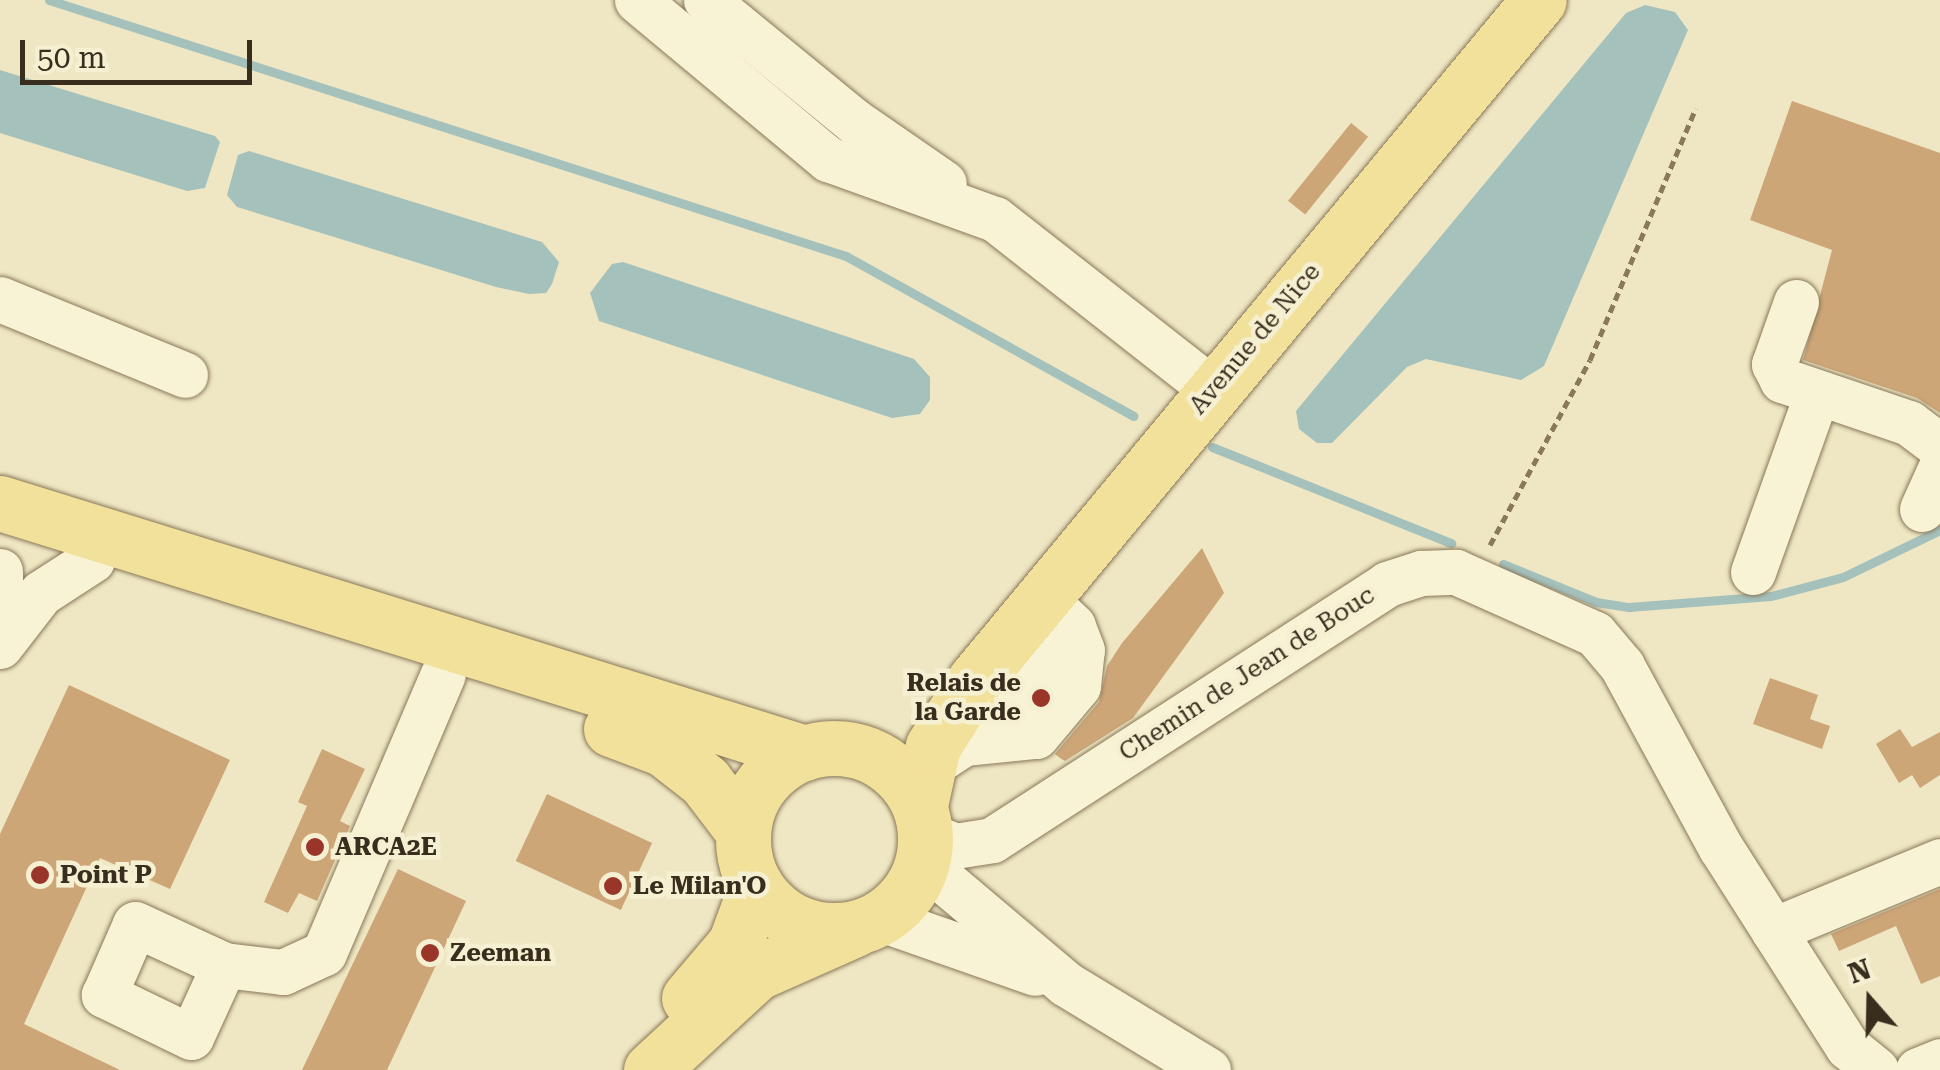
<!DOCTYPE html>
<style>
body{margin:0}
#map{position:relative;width:1940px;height:1070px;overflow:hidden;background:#efe7c3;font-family:"Roboto Serif",serif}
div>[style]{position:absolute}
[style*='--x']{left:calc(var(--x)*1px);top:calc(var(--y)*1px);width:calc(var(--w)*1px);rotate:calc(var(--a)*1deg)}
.water>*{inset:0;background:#a5c1bc}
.stream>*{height:9px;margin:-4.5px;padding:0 4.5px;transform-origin:4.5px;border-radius:4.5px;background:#a5c1bc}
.building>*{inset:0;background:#cda678;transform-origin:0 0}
.path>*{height:5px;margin-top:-2.5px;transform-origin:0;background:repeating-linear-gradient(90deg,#897859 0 8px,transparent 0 13px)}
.roads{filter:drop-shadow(0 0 2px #897859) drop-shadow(0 0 2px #897859)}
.minor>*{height:45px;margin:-22.5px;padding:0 22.5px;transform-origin:22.5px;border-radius:22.5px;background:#f9f3d6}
.major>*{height:55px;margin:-27.5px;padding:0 27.5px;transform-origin:27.5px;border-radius:27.5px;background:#f2e19a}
.major>.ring{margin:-27.5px;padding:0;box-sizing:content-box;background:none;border:55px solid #f2e19a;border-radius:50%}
.dots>*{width:28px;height:28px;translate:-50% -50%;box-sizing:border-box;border:5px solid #f6f0d2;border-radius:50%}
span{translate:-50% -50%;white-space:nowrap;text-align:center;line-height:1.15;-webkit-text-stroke:9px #f6f0d2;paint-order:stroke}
.street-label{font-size:25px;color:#392e1e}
.poi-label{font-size:25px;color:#392e1e;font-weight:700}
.right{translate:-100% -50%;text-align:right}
.left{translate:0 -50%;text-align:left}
.north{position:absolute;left:1820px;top:950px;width:100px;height:100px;-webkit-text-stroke:8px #f6f0d2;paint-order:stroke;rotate:340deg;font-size:28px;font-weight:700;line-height:40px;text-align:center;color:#392e1e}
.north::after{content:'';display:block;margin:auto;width:35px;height:45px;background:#392e1e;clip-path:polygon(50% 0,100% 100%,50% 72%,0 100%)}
.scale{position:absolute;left:20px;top:40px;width:232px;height:45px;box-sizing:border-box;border:5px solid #392e1e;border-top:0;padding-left:12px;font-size:30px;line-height:35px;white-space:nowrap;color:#392e1e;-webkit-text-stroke:8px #f6f0d2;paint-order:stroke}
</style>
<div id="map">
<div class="water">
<i style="clip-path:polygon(1645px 5px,1675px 12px,1688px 30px,1544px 366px,1521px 380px,1426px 359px,1407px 367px,1332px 443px,1317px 443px,1299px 429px,1296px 411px,1626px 13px)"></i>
<i style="clip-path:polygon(0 70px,215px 136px,220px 142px,205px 188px,187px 191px,0 133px)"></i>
<i style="clip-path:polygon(249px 151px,542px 242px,559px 262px,552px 284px,546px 293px,529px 294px,496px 287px,237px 207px,227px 195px,238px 155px)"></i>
<i style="clip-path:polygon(623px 262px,914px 359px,930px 377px,930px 400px,920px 414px,892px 418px,599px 321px,590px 293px,612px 264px)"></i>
</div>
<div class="stream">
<i style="--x:49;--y:0;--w:837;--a:17.81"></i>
<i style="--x:846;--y:256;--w:329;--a:29.1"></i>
<i style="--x:1212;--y:447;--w:258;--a:21.9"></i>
<i style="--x:1503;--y:564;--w:100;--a:22.2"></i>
<i style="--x:1596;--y:602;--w:33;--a:9"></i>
<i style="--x:1629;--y:607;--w:142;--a:-4.4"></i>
<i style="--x:1771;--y:596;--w:74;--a:-14.8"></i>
<i style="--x:1843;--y:577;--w:108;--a:-25.9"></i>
</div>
<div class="building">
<i style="clip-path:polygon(1792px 101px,1940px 153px,1940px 413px,1917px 398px,1803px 360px,1832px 250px,1750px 220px)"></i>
<i style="left:1351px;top:123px;width:22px;height:100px;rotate:39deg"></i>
<i style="clip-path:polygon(1202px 548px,1224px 593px,1133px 718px,1065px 761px,1060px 758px,1055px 754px,1099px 702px,1107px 666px,1122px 643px)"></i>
<i style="clip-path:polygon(1770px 678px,1818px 695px,1810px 719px,1830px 726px,1822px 749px,1753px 724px)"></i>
<i style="clip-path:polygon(69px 685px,230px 760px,170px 889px,100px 858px,24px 1024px,120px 1070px,0 1070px,0 834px)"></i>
<i style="clip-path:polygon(1900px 729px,1912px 747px,1940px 732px,1940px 775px,1920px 788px,1912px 775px,1899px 783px,1876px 744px)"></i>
<i style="clip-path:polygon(322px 749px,365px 769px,340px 821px,350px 826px,317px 901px,299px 893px,288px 913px,264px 902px,307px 806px,298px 802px)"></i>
<i style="left:547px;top:794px;width:116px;height:74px;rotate:25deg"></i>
<i style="clip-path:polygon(398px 869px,466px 901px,387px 1070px,302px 1070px)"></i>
<i style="clip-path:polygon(1940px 889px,1940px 976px,1921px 984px,1896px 926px,1839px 951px,1831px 934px)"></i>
</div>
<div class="path">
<i style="--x:1490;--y:545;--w:210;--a:-61.6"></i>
<i style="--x:1590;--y:360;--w:273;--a:-67.2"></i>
</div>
<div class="roads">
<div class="minor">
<i style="--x:637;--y:0;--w:249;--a:39.8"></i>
<i style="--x:828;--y:159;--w:177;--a:19.8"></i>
<i style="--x:995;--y:219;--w:277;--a:38.1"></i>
<i style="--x:706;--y:0;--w:191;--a:39.3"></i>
<i style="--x:854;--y:121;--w:109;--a:34.6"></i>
<i style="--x:0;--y:299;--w:200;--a:22.3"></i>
<i style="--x:1796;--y:302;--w:66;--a:109.5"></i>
<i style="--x:1774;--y:364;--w:18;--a:63"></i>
<i style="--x:1782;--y:380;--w:134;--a:18.7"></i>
<i style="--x:1909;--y:423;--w:39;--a:37"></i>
<i style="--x:1922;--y:509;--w:44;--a:-65.8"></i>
<i style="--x:0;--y:571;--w:61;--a:90"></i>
<i style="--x:1753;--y:572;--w:190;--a:-70.3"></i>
<i style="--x:0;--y:646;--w:67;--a:-52.3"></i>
<i style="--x:41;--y:593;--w:61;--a:-32.9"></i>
<i style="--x:964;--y:743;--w:54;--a:-40.5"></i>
<i style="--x:1005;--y:708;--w:80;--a:-52.1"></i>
<i style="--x:1054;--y:645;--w:32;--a:-79"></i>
<i style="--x:926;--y:768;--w:45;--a:-33.3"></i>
<i style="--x:964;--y:743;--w:72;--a:-5.6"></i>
<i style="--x:1036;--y:736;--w:65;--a:-50"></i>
<i style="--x:1078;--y:686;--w:36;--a:-84"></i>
<i style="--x:1082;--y:650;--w:26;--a:-111"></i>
<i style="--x:1073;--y:626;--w:42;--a:-136.9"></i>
<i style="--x:926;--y:834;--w:31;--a:22"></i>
<i style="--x:955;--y:846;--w:37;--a:-9"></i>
<i style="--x:992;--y:840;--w:471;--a:-32.9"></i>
<i style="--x:1387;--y:584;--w:36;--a:-18"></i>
<i style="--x:1421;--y:573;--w:35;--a:-2"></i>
<i style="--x:1456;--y:572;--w:152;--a:24"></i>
<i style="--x:1595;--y:634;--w:42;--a:49.8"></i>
<i style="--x:1622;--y:666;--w:207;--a:61.5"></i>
<i style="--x:1721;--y:848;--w:236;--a:57.5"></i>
<i style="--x:1848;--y:1047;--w:36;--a:39"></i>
<i style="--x:923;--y:863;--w:187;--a:40.2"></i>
<i style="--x:1066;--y:984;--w:166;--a:31.2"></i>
<i style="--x:881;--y:919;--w:163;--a:19.3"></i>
<i style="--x:1773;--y:930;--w:181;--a:-22.4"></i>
<i style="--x:224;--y:965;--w:79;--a:114.6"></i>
<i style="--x:191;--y:1037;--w:97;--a:-154.2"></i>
<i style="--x:104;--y:995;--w:77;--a:-66.4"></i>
<i style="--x:135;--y:924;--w:98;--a:24.7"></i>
<i style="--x:224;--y:965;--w:59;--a:6.8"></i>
<i style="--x:283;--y:972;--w:45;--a:-24.9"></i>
<i style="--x:324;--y:953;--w:303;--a:-66.9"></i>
<i style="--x:1918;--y:1070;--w:24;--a:-22"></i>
</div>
<div class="major">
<i style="--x:0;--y:503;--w:843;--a:17.25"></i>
<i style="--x:611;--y:729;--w:57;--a:20.7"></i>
<i style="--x:664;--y:749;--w:52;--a:38"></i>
<i style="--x:705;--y:781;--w:63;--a:52.8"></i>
<i class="ring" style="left:743px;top:748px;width:127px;height:127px"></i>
<i style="--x:920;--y:805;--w:60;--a:-77.6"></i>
<i style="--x:933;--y:746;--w:78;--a:-57.5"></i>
<i style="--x:975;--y:680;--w:883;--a:-50.33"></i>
<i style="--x:689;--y:998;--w:71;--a:-49.6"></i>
<i style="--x:735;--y:944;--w:61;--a:-69.8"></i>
<i style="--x:651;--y:1070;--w:143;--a:-42.7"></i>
<i style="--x:756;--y:973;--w:108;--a:-24"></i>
</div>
</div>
<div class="dots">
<i style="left:1041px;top:698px;background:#993529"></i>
<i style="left:315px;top:847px;background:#993529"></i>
<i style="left:40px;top:875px;background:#993529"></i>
<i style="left:613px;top:886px;background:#993529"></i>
<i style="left:430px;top:953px;background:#993529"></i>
</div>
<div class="street-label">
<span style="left:1255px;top:339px;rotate:-50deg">Avenue de Nice</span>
<span style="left:1247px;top:674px;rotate:-33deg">Chemin de Jean de Bouc</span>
</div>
<div class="poi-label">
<span class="right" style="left:1021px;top:698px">Relais de<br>la Garde</span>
<span class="left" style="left:335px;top:847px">ARCA2E</span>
<span class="left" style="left:60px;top:875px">Point P</span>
<span class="left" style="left:633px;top:886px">Le Milan'O</span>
<span class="left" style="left:450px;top:953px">Zeeman</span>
</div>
<div class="north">N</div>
<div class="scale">50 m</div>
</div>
